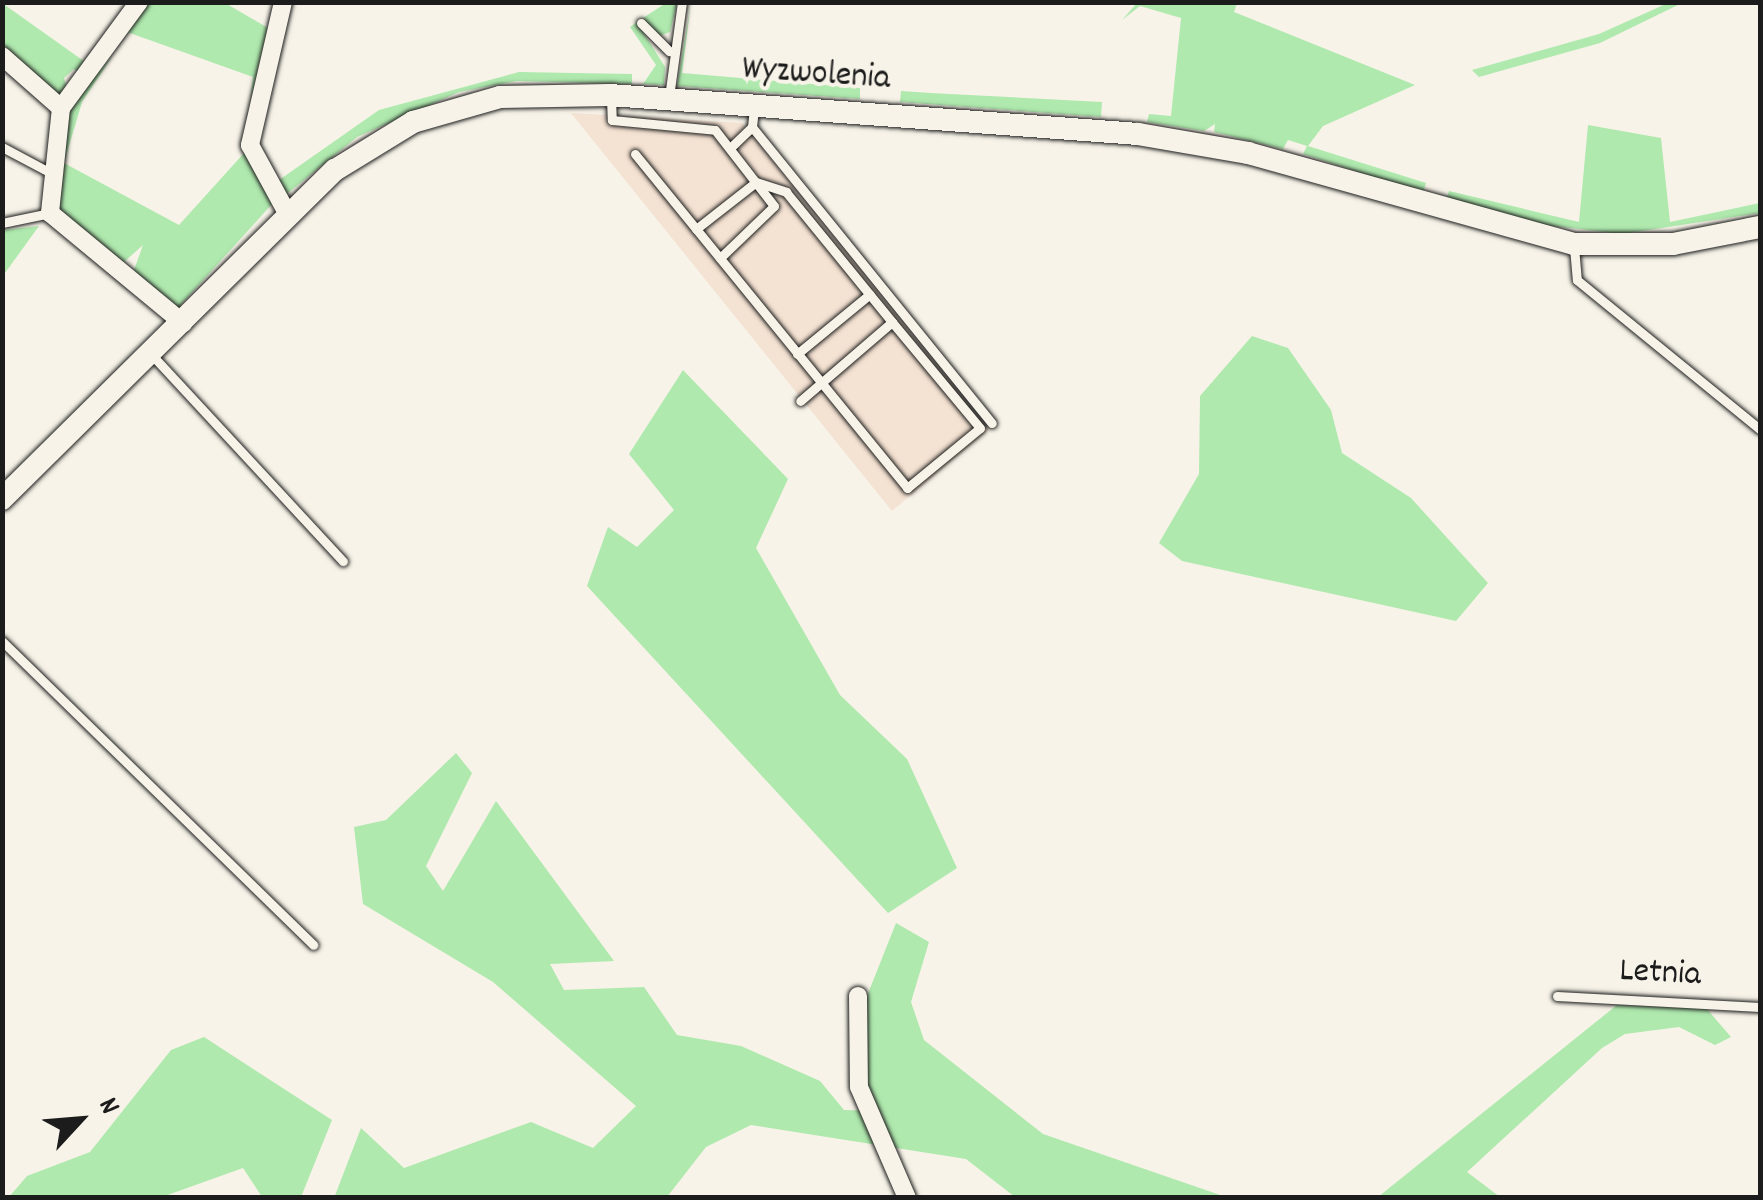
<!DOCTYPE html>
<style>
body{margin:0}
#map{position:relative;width:1763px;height:1200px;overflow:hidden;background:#f7f3e8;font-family:Dekko,sans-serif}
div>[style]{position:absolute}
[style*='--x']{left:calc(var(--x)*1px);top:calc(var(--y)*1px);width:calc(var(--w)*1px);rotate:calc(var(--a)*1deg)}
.built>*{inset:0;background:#f4e2d2}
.green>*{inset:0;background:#afe9ae}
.roads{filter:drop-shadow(0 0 2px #1c1c1c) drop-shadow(0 0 2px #1c1c1c)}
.service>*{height:9px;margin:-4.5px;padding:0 4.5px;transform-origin:4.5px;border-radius:4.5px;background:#f7f3e8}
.minor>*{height:18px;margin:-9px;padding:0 9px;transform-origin:9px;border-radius:9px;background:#f7f3e8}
.tertiary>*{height:22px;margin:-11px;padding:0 11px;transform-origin:11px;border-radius:11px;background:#f7f3e8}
span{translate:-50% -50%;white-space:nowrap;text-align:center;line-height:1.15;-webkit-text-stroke:8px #f7f3e8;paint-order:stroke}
.street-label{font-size:35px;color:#1c1c1c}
.frame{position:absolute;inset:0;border:5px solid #1c1c1c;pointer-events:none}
.north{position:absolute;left:30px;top:1070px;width:100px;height:100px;-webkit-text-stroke:8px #f7f3e8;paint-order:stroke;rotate:64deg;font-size:28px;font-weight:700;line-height:40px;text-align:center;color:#1c1c1c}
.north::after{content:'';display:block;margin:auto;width:35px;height:45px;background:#1c1c1c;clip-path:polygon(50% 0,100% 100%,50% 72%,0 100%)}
</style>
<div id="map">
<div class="built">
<i style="clip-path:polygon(571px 113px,742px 123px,989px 430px,892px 511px)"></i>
</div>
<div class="green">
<i style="clip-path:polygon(2px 3px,88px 64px,82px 76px,74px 69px,64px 78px,68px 93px,59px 96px,3px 52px)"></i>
<i style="clip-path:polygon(143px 3px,225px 3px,268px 28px,250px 101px,253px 77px,127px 32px)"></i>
<i style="clip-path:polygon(666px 3px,677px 3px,670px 32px,659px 36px,643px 18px)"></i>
<i style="clip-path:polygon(691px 3px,682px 73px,860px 88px,860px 99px,677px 86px)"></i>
<i style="clip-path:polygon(1137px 3px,1237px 3px,1234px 12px,1415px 85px,1323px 126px,1308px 146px,1426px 183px,1423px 193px,1303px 154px,1307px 146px,1288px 140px,1283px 149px,1214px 132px,1215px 124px,1204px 131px,1147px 122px,1149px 114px,1171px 116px,1181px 18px,1140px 6px,1122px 20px)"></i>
<i style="clip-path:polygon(1668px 3px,1682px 3px,1600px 43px,1479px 77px,1472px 70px,1599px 34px)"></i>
<i style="clip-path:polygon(637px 22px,665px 67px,664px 85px,643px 84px,656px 65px,630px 27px)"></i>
<i style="clip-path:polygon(112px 57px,82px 102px,64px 163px,179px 225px,245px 152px,272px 204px,177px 309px,134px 270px,143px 245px,124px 262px,59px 214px,52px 180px,67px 109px)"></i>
<i style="clip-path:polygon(519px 72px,632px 74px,632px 84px,517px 81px,459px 92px,357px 137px,283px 197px,272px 185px,379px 110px)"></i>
<i style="clip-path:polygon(901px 91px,930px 93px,1102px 102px,1101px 117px,900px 102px)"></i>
<i style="clip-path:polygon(1588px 125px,1661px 138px,1670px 222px,1760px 203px,1760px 213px,1622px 234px,1517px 222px,1446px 200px,1449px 191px,1579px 222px)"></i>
<i style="clip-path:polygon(39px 226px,5px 273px,3px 288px,3px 230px)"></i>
<i style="clip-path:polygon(1252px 336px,1288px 348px,1331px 410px,1342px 453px,1411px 498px,1488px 583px,1456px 621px,1182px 561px,1159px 543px,1199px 474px,1200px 396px)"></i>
<i style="clip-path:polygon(683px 370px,788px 479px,756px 548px,840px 695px,907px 759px,957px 868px,888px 913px,587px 586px,608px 527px,637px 547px,674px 510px,629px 454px)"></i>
<i style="clip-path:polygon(456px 753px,472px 773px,426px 866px,443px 891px,496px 801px,614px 961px,550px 964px,564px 990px,644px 987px,677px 1035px,741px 1046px,820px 1081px,844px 1110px,879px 1111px,865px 1079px,867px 996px,896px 923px,929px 942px,911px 1002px,924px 1040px,1043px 1134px,1226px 1197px,1015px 1197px,966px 1159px,751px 1125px,706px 1147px,667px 1197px,334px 1198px,361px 1128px,404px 1168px,531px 1122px,593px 1148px,636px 1106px,493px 982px,363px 904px,354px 827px,386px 820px)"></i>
<i style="clip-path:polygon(1617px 1005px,1707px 1009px,1731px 1037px,1715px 1045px,1679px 1027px,1625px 1034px,1602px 1048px,1467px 1172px,1500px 1197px,1378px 1197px)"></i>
<i style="clip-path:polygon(204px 1037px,332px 1120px,301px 1197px,262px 1197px,243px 1168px,162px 1197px,9px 1197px,27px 1176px,90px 1152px,171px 1050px)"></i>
</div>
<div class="roads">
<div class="service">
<i style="--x:641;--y:23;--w:40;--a:45"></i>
<i style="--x:611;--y:97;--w:23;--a:88"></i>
<i style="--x:612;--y:120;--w:103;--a:5.5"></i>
<i style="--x:715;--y:130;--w:96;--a:52.2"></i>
<i style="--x:774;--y:206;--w:75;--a:136.1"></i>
<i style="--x:669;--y:97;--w:96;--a:-82.2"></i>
<i style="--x:754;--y:108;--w:19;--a:96"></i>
<i style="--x:752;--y:127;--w:381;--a:51"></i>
<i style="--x:2;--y:147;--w:53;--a:28"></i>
<i style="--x:730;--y:148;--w:30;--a:-44"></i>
<i style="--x:635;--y:154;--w:431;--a:50.8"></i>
<i style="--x:907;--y:488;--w:94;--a:-39.4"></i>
<i style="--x:980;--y:428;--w:138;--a:-129.7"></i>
<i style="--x:2;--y:223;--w:49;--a:-11.8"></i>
<i style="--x:696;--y:229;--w:76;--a:-38.1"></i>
<i style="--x:756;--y:182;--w:32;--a:18"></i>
<i style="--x:786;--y:192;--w:168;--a:50.8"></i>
<i style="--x:892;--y:322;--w:121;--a:139.3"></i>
<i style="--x:1574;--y:247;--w:33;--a:85"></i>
<i style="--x:1577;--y:280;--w:236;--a:39.2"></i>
<i style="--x:797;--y:354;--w:94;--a:-39.4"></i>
<i style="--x:152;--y:355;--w:281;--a:47.2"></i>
<i style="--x:2;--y:641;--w:435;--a:44.3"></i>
<i style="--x:1557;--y:996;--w:203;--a:3.1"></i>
</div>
<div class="minor">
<i style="--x:283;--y:2;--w:147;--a:103"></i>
<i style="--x:250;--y:145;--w:77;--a:61.4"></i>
<i style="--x:2;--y:56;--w:79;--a:41.4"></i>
<i style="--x:61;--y:108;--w:106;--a:96"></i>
<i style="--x:50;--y:213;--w:173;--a:39.6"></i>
<i style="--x:61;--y:108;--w:132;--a:-53.7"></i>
<i style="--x:858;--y:996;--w:91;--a:89.4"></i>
<i style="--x:859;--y:1087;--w:121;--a:66.6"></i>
</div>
<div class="tertiary">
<i style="--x:2;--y:499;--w:468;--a:-44.7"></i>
<i style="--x:335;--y:170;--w:92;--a:-31.6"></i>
<i style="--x:413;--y:122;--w:91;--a:-16"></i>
<i style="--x:500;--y:97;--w:110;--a:-1"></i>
<i style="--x:610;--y:95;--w:529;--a:4.22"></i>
<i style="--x:1138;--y:134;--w:112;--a:9.8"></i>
<i style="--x:1248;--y:153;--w:338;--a:15.6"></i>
<i style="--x:1574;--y:244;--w:99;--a:0"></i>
<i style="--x:1673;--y:244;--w:89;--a:-11.1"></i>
</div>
</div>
<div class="street-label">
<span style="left:816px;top:75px;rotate:4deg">Wyzwolenia</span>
<span style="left:1660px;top:974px;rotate:3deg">Letnia</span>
</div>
<div class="frame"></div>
<div class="north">N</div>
</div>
